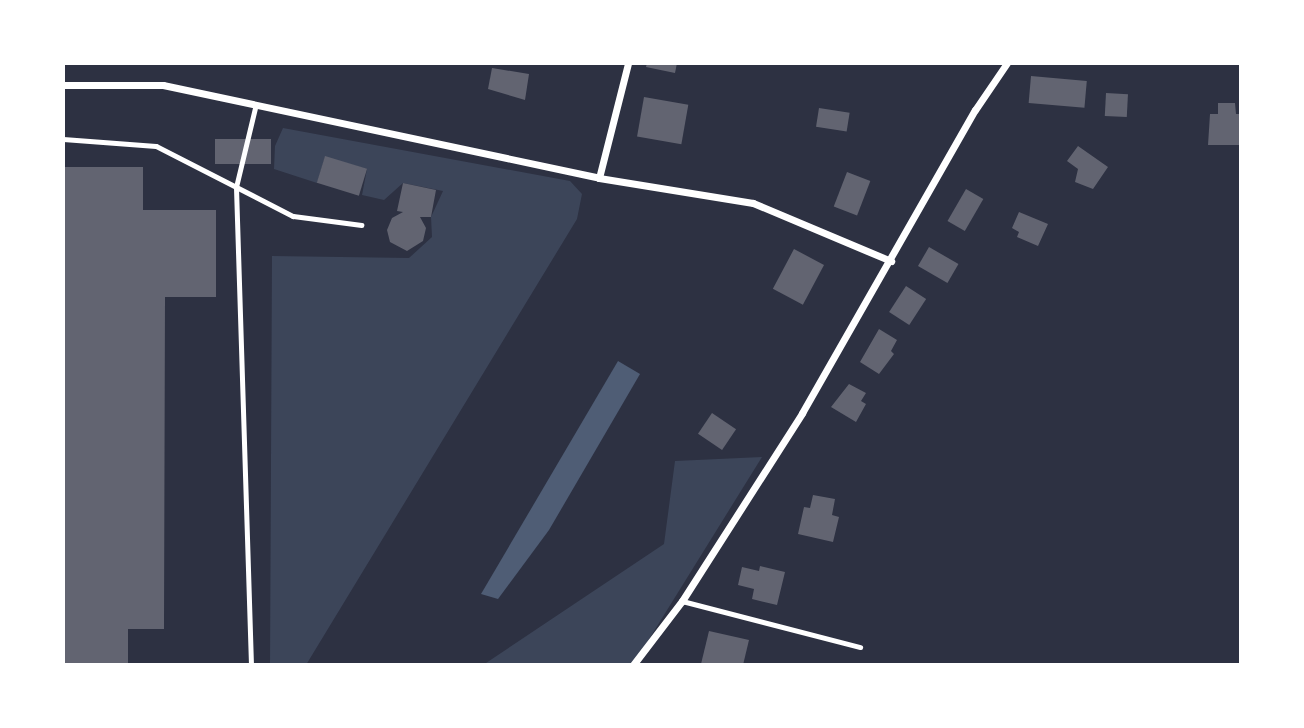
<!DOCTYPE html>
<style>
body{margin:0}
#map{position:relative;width:1304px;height:728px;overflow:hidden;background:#2d3142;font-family:"Roboto Serif",serif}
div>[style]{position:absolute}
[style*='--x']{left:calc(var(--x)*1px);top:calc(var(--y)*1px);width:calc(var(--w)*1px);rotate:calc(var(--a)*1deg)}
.green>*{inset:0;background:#3c4559}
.water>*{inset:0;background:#4f5d75}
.building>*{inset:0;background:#626471;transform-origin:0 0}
.service>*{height:5px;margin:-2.5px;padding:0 2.5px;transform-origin:2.5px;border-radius:2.5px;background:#fff}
.minor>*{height:7px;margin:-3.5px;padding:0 3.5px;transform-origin:3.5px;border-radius:3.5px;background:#fff}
span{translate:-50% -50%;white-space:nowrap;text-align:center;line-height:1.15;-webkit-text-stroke:7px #fff;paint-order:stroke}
.frame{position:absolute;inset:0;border:65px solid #fff;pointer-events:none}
</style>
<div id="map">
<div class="green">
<i style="clip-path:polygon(283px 128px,570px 181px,582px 194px,577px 219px,306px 665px,270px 665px,272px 256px,409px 258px,432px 237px,431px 217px,443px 191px,403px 183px,384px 200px,362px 195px,367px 169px,325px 157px,317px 183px,274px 169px,275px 146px)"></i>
<i style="clip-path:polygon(762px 457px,633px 665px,483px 665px,664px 544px,675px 461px)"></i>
</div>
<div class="water">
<i style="clip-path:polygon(618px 361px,640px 374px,549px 530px,498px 599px,481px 594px)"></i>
</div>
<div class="building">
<i style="clip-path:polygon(647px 63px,677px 63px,675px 73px,646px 67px)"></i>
<i style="clip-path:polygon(492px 68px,529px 74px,525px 100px,488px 89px)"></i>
<i style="left:1031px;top:76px;width:56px;height:27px;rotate:5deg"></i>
<i style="left:1106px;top:93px;width:22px;height:23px;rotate:3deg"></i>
<i style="left:644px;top:97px;width:45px;height:40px;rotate:10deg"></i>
<i style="clip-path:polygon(1218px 103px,1235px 103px,1236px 114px,1241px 114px,1241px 145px,1208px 145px,1210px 114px,1218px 114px)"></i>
<i style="left:819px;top:108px;width:31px;height:19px;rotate:9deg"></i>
<i style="left:215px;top:139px;width:56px;height:25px"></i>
<i style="clip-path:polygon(1078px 146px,1108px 167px,1093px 189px,1075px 182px,1078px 169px,1067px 161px)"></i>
<i style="left:325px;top:156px;width:44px;height:28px;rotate:17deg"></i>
<i style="clip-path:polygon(63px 167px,143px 167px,143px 210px,216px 210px,216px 297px,165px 297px,164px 629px,128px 629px,128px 665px,63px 665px)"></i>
<i style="left:847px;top:172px;width:25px;height:37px;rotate:21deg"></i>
<i style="clip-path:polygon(403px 183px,436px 190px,431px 217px,420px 217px,426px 228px,423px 241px,407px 251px,390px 242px,387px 230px,392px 218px,403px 212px,397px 211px)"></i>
<i style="left:966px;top:189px;width:20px;height:37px;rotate:30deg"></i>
<i style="clip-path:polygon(1019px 212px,1048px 224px,1038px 246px,1017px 237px,1019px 232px,1012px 228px)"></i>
<i style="left:929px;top:247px;width:34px;height:22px;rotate:30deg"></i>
<i style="left:794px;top:249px;width:34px;height:45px;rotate:28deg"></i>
<i style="left:906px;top:286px;width:24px;height:31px;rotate:33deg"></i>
<i style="clip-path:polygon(879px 329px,897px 340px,891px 351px,894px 354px,879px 374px,860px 362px)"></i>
<i style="clip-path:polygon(849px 384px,866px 393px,861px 401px,866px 404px,856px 422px,831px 407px)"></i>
<i style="left:712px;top:413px;width:29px;height:25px;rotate:34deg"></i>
<i style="clip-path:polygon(813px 495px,835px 499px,832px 515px,839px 517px,833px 542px,798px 534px,804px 507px,810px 508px)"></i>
<i style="clip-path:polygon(760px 566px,785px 572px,777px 605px,752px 599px,754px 589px,738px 585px,742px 567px,759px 571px)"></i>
<i style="clip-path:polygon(709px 631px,749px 640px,743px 665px,701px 664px)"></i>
</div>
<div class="service">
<i style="--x:63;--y:139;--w:93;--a:4.3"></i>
<i style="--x:156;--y:146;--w:154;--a:27.1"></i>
<i style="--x:293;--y:216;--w:69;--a:7.5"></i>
<i style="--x:682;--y:601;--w:184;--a:14.5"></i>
<i style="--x:251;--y:665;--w:478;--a:-91.8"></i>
<i style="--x:236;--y:187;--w:85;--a:-76.5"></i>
</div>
<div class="minor">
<i style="--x:63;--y:85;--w:100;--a:0"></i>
<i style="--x:163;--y:85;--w:446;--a:12"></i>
<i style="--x:599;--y:178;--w:156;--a:9.2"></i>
<i style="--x:753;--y:203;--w:150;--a:22.8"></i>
<i style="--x:599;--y:178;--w:119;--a:-75.8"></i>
<i style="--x:633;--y:665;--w:81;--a:-52.6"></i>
<i style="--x:682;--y:601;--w:223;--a:-57.4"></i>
<i style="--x:802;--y:413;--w:349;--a:-60.3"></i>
<i style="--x:975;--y:110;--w:57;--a:-55.8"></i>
</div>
<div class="frame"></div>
</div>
